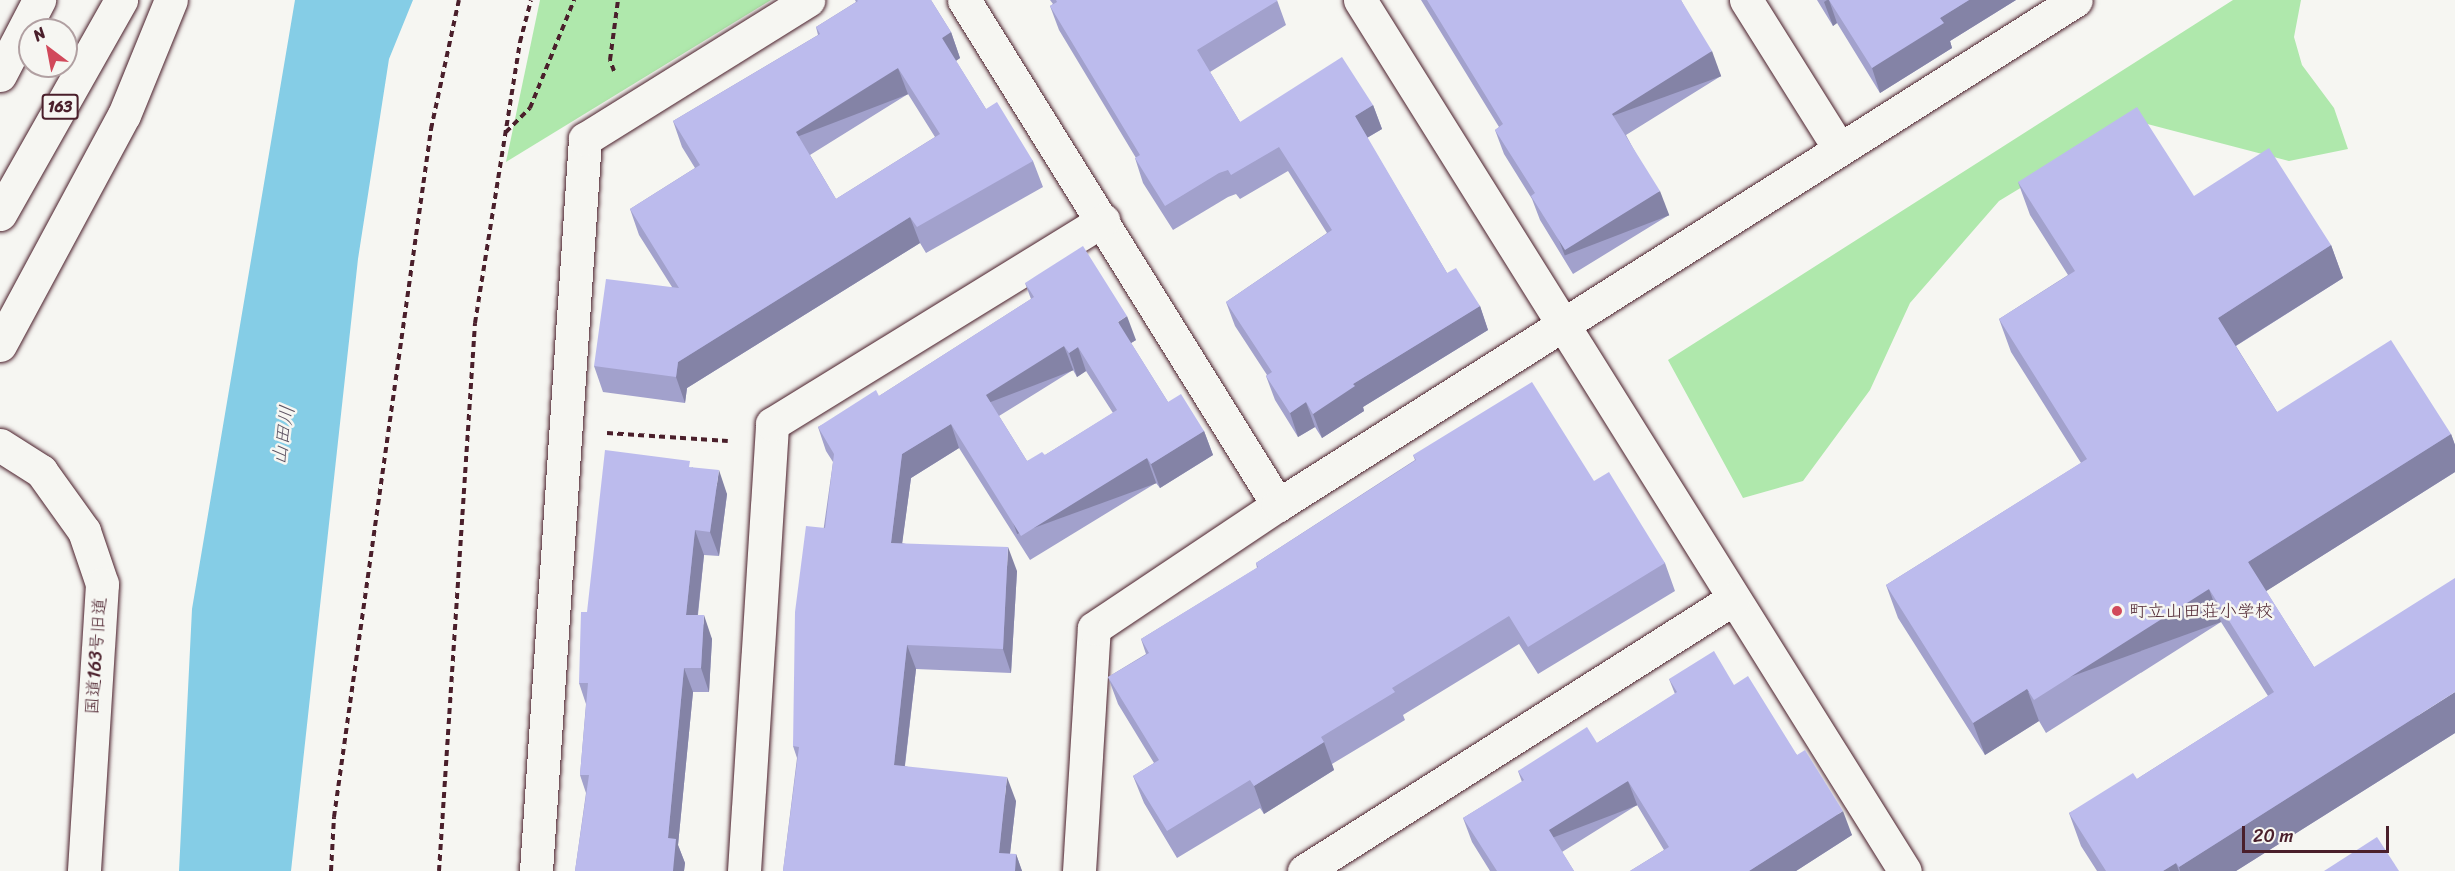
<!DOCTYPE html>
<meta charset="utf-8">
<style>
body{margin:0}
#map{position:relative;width:2455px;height:871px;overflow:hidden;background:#f6f6f2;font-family:Sriracha,"Klee One",sans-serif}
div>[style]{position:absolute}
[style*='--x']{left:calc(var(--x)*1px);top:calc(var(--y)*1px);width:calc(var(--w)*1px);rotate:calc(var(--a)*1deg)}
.green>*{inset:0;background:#afe8ac}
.water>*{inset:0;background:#85cde6}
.path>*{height:4px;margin-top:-2px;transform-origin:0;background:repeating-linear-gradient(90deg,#4a1f2b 0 6px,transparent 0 10.5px)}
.roads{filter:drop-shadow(0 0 2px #4a1f2b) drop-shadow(0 0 2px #4a1f2b)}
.minor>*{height:33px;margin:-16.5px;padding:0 16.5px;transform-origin:16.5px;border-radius:16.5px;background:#f6f6f2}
.trunk>*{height:33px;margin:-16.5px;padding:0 16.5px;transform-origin:16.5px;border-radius:16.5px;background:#f6f6f2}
.wall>*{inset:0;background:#a2a1cc}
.shaded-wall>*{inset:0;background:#8483a6;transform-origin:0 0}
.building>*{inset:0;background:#bcbbed}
.dots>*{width:16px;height:16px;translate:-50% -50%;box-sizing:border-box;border:3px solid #f6f6f2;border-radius:50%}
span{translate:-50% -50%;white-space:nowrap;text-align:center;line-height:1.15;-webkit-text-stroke:5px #f6f6f2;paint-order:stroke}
.shield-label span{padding:2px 4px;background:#f6f6f2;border:2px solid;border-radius:4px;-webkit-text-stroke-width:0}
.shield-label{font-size:16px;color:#4a1f2b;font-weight:700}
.poi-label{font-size:18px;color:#4a1f2b}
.left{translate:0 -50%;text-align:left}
.street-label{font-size:18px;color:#4a1f2b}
.water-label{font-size:20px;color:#5c5363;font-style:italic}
.north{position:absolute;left:18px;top:18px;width:60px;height:60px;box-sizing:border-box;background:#f6f6f2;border:2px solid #b1a0a2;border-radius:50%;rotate:328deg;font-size:16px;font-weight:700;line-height:24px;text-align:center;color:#4a1f2b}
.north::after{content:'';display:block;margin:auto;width:21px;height:27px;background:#d1495b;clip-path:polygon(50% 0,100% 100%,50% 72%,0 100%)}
.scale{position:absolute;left:2242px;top:826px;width:147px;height:27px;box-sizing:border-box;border:3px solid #4a1f2b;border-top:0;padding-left:8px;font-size:18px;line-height:21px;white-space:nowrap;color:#4a1f2b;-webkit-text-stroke:4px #f6f6f2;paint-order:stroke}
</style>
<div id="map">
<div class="green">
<i style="clip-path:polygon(540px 0,771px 0,506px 162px)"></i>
<i style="clip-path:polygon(2233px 0,2301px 0,2294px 37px,2302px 65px,2334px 108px,2348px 149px,2289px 161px,2132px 120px,1999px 201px,1910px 303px,1870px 390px,1803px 481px,1743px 498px,1668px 360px)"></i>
</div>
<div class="water">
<i style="clip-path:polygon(295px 0,413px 0,389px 59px,358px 259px,291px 871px,179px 871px,192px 609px)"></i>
</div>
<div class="path">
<i style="--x:614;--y:71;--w:12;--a:-110"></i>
<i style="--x:610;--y:60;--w:61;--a:-82.4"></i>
<i style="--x:506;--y:132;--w:34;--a:-45"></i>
<i style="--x:530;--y:108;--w:117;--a:-67.8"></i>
<i style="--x:607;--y:433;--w:121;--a:3.8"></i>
<i style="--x:331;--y:871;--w:54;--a:-86.8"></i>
<i style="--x:334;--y:817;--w:695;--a:-81.97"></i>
<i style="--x:431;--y:129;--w:132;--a:-77.8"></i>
<i style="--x:439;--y:871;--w:549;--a:-86.24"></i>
<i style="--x:475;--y:323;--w:285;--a:-80.9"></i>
<i style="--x:520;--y:42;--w:43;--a:-75.3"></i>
</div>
<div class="roads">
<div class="minor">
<i style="--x:964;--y:0;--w:595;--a:58.13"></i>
<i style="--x:1360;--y:0;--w:1027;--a:57.97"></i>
<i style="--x:1746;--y:0;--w:175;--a:57.9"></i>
<i style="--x:0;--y:445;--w:49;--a:32.4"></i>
<i style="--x:41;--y:471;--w:74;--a:54.4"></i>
<i style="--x:84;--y:531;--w:56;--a:71.2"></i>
<i style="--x:102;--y:584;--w:288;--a:93.6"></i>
<i style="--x:536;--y:871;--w:734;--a:-86.17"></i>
<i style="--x:585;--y:139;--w:263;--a:-31.9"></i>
<i style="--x:744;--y:871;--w:448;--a:-86.4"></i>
<i style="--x:772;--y:424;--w:389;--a:-31.6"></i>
<i style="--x:1079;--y:871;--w:243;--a:-86.5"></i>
<i style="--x:1094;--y:628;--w:221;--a:-33.8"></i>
<i style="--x:1278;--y:505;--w:944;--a:-32.33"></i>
<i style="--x:1304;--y:871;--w:508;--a:-32.38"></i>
</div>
<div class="trunk">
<i style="--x:0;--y:75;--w:85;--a:-62.5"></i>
<i style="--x:0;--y:214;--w:246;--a:-60.5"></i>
<i style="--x:0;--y:345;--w:261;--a:-61.7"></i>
<i style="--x:124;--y:115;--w:124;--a:-67.8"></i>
</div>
</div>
<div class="wall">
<i style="clip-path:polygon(evenodd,855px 0,931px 0,951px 32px,960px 58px,956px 61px,986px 109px,1033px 161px,1043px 187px,926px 253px,920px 243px,687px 388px,685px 403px,603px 392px,594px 366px,672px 287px,639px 235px,630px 209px,695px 168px,682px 147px,673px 121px,818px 35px,816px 27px,856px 2px,855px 0,908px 94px,935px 137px,836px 199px,810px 155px,908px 94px)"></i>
<i style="clip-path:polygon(1050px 0,1277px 0,1286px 25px,1210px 72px,1240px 122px,1373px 105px,1382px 129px,1367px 138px,1447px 273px,1480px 306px,1488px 330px,1363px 407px,1364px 411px,1322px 438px,1315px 427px,1298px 437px,1275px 400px,1266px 376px,1267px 375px,1235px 326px,1226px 302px,1327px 233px,1288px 171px,1240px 199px,1236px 194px,1228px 197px,1173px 230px,1143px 183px,1135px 158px,1136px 158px,1059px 30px,1050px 6px,1053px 4px)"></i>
<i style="clip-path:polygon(1421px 0,1681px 0,1721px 76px,1626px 135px,1669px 215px,1573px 274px,1540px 220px,1532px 199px,1504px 154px,1495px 130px,1499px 127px)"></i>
<i style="clip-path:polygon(1817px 0,2016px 0,1950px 41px,1952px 48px,1880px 93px,1837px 23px,1833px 26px)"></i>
<i style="clip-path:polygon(2018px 182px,2194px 196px,2331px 245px,2343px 278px,2236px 346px,2277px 412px,2451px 434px,2455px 445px,2455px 472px,2266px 591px,2314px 667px,2455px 733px,2236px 871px,2097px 871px,2081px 846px,2069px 813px,2137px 779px,2268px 696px,2221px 622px,2046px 733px,2039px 721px,1985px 755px,1898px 618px,1886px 585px,2081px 463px,2011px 352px,1999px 319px,2068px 275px,2030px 215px)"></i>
<i style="clip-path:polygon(evenodd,1025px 283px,1136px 340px,1131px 343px,1168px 402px,1204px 431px,1213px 455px,1160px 488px,1156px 483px,1030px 560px,959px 448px,911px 478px,902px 543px,1017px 571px,1011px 673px,916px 669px,905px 766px,1016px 801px,1010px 854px,1016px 854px,1022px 871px,783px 871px,797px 758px,793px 746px,833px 462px,826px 451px,818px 427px,879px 396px,1031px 299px,1025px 283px,1073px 370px,1077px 377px,1086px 371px,1113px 413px,1045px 455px,1027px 461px,999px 416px,1073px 370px)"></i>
<i style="clip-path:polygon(1413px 455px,1594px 481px,1665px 563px,1675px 591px,1538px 674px,1519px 644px,1403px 715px,1405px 720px,1332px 764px,1334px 770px,1264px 814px,1260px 808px,1177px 858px,1144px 803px,1133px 776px,1154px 763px,1118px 704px,1108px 677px,1146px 654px,1141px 639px,1257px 568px,1256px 563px,1415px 460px)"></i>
<i style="clip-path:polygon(692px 467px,727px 494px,719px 556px,704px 555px,698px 615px,712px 639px,709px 692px,693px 692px,678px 845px,685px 863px,684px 871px,575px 871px,586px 793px,580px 775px,586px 704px,579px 683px)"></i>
<i style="clip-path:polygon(1669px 679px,1734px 685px,1797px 755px,1852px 835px,1796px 871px,1630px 871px,1664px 850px,1637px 805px,1562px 852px,1574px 871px,1490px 871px,1472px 842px,1463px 818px,1522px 782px,1518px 771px,1597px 743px,1675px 694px)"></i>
</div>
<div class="shaded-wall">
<i style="clip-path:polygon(1827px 0,1829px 0,1837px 23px,1833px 26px,1824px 2px)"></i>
<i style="clip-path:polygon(1969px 0,2016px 0,1950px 41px,1952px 48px,1880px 93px,1872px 68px,1940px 18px)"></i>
<i style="clip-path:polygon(951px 32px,960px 58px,951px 64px,942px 38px)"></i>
<i style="left:1712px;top:51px;width:27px;height:118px;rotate:70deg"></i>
<i style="left:898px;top:68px;width:28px;height:120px;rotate:69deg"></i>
<i style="clip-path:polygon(1373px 105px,1382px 129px,1363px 140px,1355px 116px)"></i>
<i style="left:1660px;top:191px;width:26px;height:112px;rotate:69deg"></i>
<i style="clip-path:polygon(910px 217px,920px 243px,687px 388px,685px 403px,676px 377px,678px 362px)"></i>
<i style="clip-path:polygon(2331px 245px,2343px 278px,2229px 350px,2218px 318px)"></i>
<i style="clip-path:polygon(1480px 306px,1488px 330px,1363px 407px,1364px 411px,1322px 438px,1313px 414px,1353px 384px)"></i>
<i style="clip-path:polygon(1127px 316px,1136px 340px,1126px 346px,1118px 322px)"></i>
<i style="left:1064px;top:346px;width:26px;height:92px;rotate:69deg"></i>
<i style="clip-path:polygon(1078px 347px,1086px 371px,1077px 377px,1069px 353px)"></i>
<i style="clip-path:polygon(1306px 402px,1315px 427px,1298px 437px,1290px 413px)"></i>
<i style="clip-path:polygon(951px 424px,959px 448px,911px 478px,899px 567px,891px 543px,902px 454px)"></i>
<i style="clip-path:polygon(1204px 431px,1213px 455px,1160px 488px,1151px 464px)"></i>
<i style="clip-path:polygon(2451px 434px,2455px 445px,2455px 472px,2260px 595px,2248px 562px)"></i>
<i style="left:1147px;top:458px;width:27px;height:148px;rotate:70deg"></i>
<i style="clip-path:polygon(719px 470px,727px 494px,719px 556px,710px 532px)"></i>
<i style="clip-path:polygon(695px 530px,704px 555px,695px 639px,686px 615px)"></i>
<i style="clip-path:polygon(1008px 547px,1017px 571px,1011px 673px,1003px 649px)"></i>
<i style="left:2209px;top:589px;width:35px;height:207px;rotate:70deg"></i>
<i style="clip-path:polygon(704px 615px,712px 639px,709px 692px,701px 668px)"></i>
<i style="clip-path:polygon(907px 645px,916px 669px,902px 789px,894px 765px)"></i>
<i style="clip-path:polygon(684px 668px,693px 692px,678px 845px,685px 863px,684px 871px,673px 871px,668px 838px)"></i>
<i style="clip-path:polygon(2027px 689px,2039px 721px,1985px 755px,1973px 723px)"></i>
<i style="clip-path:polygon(2455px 692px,2455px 733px,2236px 871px,2180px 871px,2179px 867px)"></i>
<i style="clip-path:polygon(1324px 742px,1334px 770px,1264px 814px,1254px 786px)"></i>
<i style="clip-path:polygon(1007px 777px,1016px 801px,1008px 871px,999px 853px)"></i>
<i style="left:1628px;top:781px;width:26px;height:93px;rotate:69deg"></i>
<i style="clip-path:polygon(1843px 811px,1852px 835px,1796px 871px,1749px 871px)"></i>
<i style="clip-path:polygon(1016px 854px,1022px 871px,1015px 871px)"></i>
<i style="clip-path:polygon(2176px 863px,2179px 871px,2163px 871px)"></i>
</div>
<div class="building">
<i style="clip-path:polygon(evenodd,857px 0,931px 0,951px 32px,942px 38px,986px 109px,997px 102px,1033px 161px,917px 227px,910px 217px,678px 362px,676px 377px,594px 366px,606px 279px,679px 288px,630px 209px,700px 165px,673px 121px,820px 34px,816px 27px,858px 1px,857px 0,898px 68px,940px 134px,836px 199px,796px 132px,898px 68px)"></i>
<i style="clip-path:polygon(1056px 0,1277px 0,1277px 1px,1197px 50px,1240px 122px,1342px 57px,1373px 105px,1355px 116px,1447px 273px,1456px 268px,1480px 306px,1353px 384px,1355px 386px,1313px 414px,1306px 402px,1290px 413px,1266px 376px,1272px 372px,1226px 302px,1332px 230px,1279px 147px,1231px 175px,1228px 170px,1219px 173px,1165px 206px,1135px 158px,1140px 155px,1050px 6px,1057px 2px)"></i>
<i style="clip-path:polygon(1427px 0,1681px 0,1712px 51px,1612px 114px,1660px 191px,1565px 250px,1531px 196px,1535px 193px,1495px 130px,1503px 124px)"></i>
<i style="clip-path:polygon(1829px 0,1969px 0,1940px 18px,1944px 23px,1872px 68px)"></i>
<i style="clip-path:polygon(2137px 107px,2194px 196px,2269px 148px,2331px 245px,2218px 318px,2277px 412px,2391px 340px,2451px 434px,2248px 562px,2314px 667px,2455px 578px,2455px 692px,2179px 867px,2176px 863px,2163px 871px,2106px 871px,2069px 813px,2133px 773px,2137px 779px,2274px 692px,2209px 589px,2034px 700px,2027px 689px,1973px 723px,1886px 585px,2087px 459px,1999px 319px,2075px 271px,2018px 182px)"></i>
<i style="clip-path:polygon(evenodd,1083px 246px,1127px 316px,1118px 322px,1168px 402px,1181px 394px,1204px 431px,1151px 464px,1147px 458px,1021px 536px,951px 424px,902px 454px,891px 543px,1008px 547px,1003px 649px,907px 645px,894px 765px,1007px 777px,999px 853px,1016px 854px,1015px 871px,783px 871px,799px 747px,793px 746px,795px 612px,806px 526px,825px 528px,834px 454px,818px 427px,876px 390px,879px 396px,1034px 297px,1025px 283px,1083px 246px,1064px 346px,1069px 353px,1078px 347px,1117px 410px,1045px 455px,1042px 452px,1027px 461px,986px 395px,1064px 346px)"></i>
<i style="clip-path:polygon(1532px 382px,1594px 481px,1609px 472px,1665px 563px,1528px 647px,1509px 616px,1392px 688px,1395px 692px,1321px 737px,1324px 742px,1254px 786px,1250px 780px,1167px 831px,1133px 776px,1159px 760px,1108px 677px,1149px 653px,1141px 639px,1258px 567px,1256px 563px,1416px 460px,1413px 455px)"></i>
<i style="clip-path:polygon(605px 450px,690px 461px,689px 467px,719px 470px,710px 532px,695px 530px,686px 615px,704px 615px,701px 668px,684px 668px,668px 838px,676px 839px,673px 871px,575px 871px,589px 775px,580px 775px,588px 683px,579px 683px,581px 612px,587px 612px)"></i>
<i style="clip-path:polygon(1714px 651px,1734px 685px,1748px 676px,1797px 755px,1805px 750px,1843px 811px,1749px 871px,1630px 871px,1669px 847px,1628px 781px,1549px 830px,1574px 871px,1497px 871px,1463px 818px,1524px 780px,1518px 771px,1587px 727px,1597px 743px,1677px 692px,1669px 679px)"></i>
<i style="clip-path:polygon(2377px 837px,2399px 871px,2324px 871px)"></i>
</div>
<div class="dots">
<i style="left:2117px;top:611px;background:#d1495b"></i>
</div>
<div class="shield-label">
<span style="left:60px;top:107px">163</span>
</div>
<div class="poi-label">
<span class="left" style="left:2129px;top:611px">町立山田荘小学校</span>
</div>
<div class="street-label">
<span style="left:96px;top:656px;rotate:-86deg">国道163号旧道</span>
</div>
<div class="water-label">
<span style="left:283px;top:435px;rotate:-81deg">山田川</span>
</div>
<div class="north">N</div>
<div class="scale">20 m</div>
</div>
